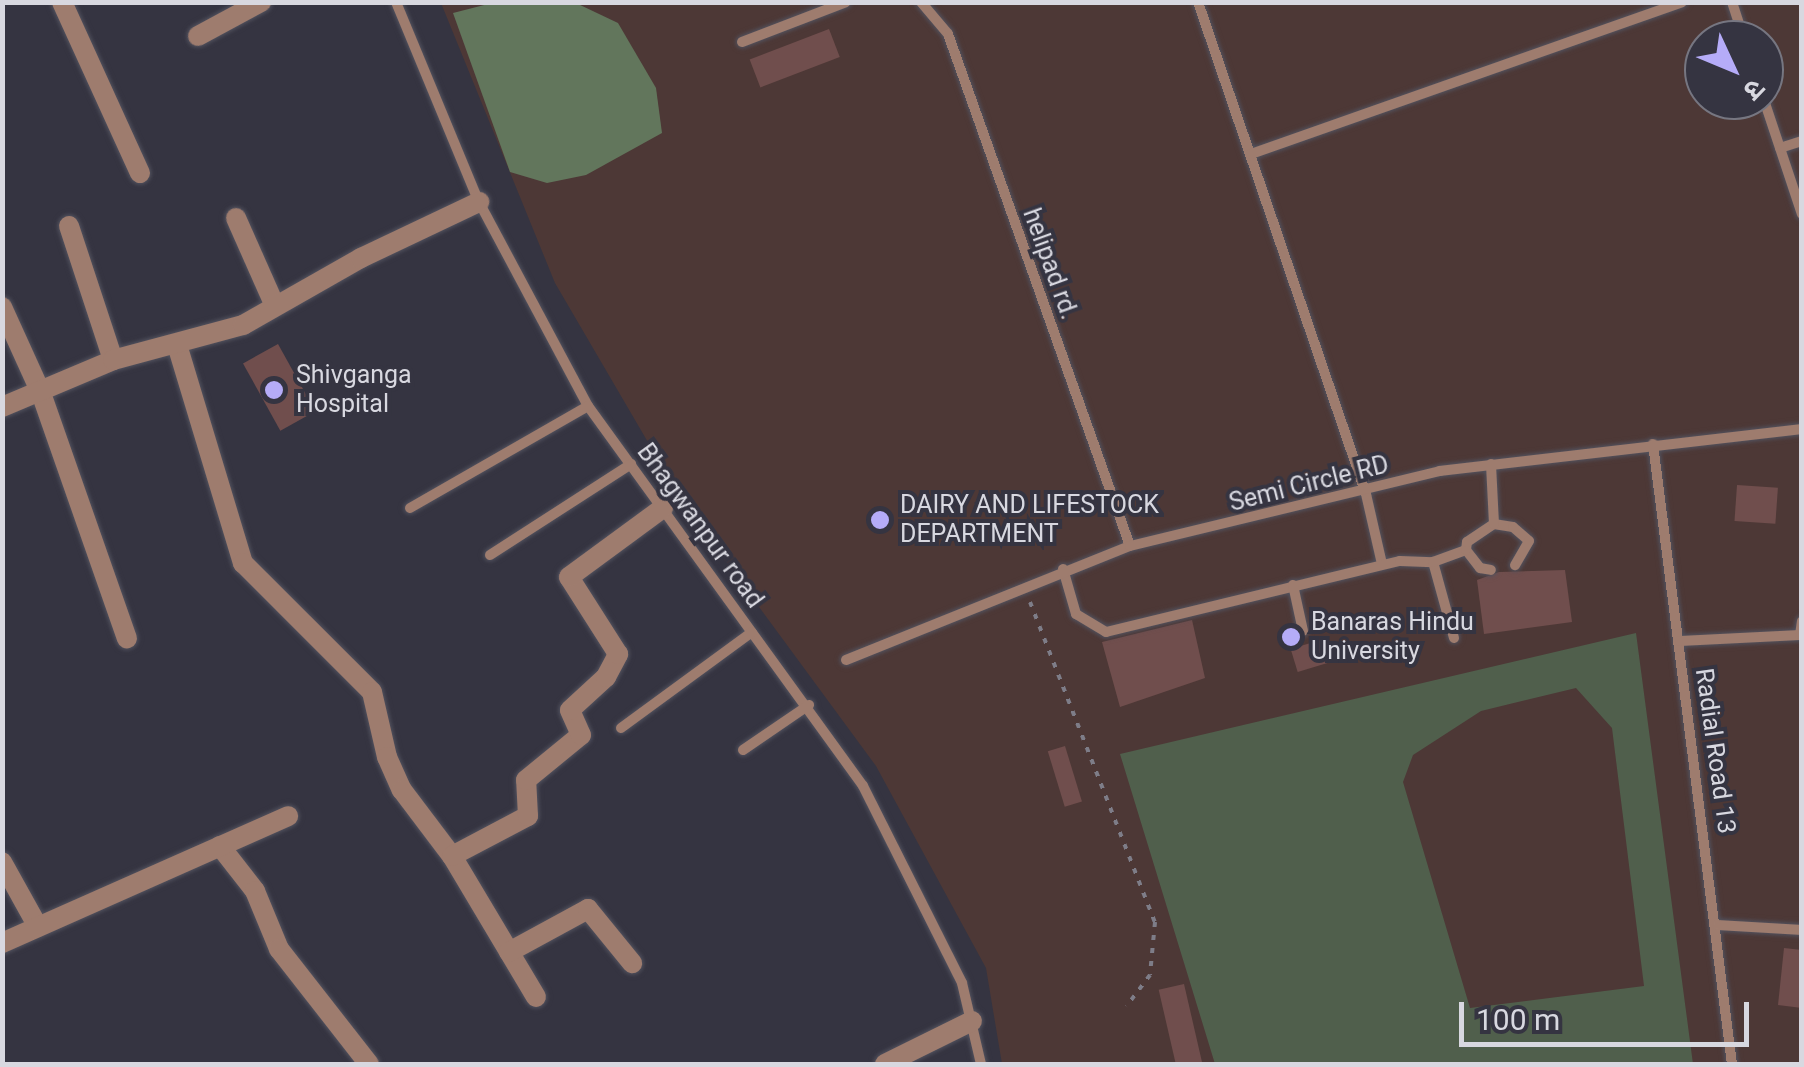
<!DOCTYPE html>
<meta charset="utf-8">
<style>
body{margin:0}
#map{position:relative;width:1804px;height:1067px;overflow:hidden;background:#353441;font-family:Roboto,"Noto Sans Devanagari",sans-serif}
div>[style]{position:absolute}
[style*='--x']{left:calc(var(--x)*1px);top:calc(var(--y)*1px);width:calc(var(--w)*1px);rotate:calc(var(--a)*1deg)}
.education>*{inset:0;background:#4d3836}
.green>*{inset:0;background:#505f4c}
.forest>*{inset:0;background:#62765c}
.building>*{inset:0;background:#704e4d;transform-origin:0 0}
.path>*{height:4px;margin-top:-2px;transform-origin:0;background:repeating-linear-gradient(90deg,#7e7d88 0 5px,transparent 0 13px)}
.roads{filter:drop-shadow(0 0 2px #52525e) drop-shadow(0 0 2px #52525e)}
.service>*{height:10px;margin:-5px;padding:0 5px;transform-origin:5px;border-radius:5px;background:#9e7c6e}
.minor>*{height:20px;margin:-10px;padding:0 10px;transform-origin:10px;border-radius:10px;background:#9e7c6e}
.dots>*{width:28px;height:28px;translate:-50% -50%;box-sizing:border-box;border:5px solid #353441;border-radius:50%}
span{translate:-50% -50%;white-space:nowrap;text-align:center;line-height:1.15;-webkit-text-stroke:8px #353441;paint-order:stroke}
.street-label{font-size:25px;color:#d8d8e0}
.poi-label{font-size:25px;color:#d8d8e0}
.left{translate:0 -50%;text-align:left}
.frame{position:absolute;inset:0;border:5px solid #d8d8e0;pointer-events:none}
.north{position:absolute;left:1684px;top:20px;width:100px;height:100px;box-sizing:border-box;background:#353441;border:2px solid #767681;border-radius:50%;rotate:134deg;font-size:28px;font-weight:700;line-height:40px;text-align:center;color:#d8d8e0}
.north::after{content:'';display:block;margin:auto;width:35px;height:45px;background:#b5acf8;clip-path:polygon(50% 0,100% 100%,50% 72%,0 100%)}
.scale{position:absolute;left:1459px;top:1002px;width:290px;height:45px;box-sizing:border-box;border:5px solid #d8d8e0;border-top:0;padding-left:12px;font-size:30px;line-height:35px;white-space:nowrap;color:#d8d8e0;-webkit-text-stroke:8px #353441;paint-order:stroke}
</style>
<div id="map">
<div class="education">
<i style="clip-path:polygon(evenodd,441px 3px,1801px 3px,1801px 1064px,1002px 1064px,986px 968px,876px 766px,687px 509px,555px 283px,441px 3px,1704px 40px,1764px 40px,1764px 100px,1704px 100px,1704px 40px)"></i>
</div>
<div class="green">
<i style="clip-path:polygon(evenodd,1636px 633px,1693px 1064px,1215px 1064px,1120px 754px,1636px 633px,1576px 688px,1612px 728px,1644px 986px,1470px 1008px,1403px 782px,1413px 755px,1481px 711px,1576px 688px)"></i>
</div>
<div class="forest">
<i style="clip-path:polygon(492px 3px,578px 4px,618px 23px,656px 88px,662px 133px,586px 175px,547px 183px,510px 172px,453px 13px)"></i>
</div>
<div class="building">
<i style="left:829px;top:29px;width:30px;height:85px;rotate:69deg"></i>
<i style="left:278px;top:344px;width:77px;height:40px;rotate:61deg"></i>
<i style="left:1737px;top:485px;width:41px;height:36px;rotate:4deg"></i>
<i style="clip-path:polygon(1565px 570px,1572px 622px,1484px 634px,1477px 580px,1499px 572px)"></i>
<i style="clip-path:polygon(1192px 620px,1205px 678px,1120px 707px,1102px 642px)"></i>
<i style="left:1327px;top:638px;width:24px;height:38px;rotate:73deg"></i>
<i style="left:1065px;top:746px;width:58px;height:18px;rotate:73deg"></i>
<i style="clip-path:polygon(1784px 948px,1802px 950px,1802px 1008px,1778px 1005px)"></i>
<i style="left:1184px;top:984px;width:80px;height:26px;rotate:77deg"></i>
</div>
<div class="path">
<i style="--x:1030;--y:602;--w:344;--a:68.7"></i>
<i style="--x:1155;--y:922;--w:53;--a:95.4"></i>
<i style="--x:1150;--y:975;--w:39;--a:127"></i>
</div>
<div class="roads">
<div class="service">
<i style="--x:396;--y:2;--w:217;--a:67.5"></i>
<i style="--x:479;--y:202;--w:231;--a:61.9"></i>
<i style="--x:588;--y:406;--w:469;--a:54.1"></i>
<i style="--x:863;--y:786;--w:220;--a:63.3"></i>
<i style="--x:962;--y:983;--w:83;--a:76.8"></i>
<i style="--x:921;--y:2;--w:42;--a:49.8"></i>
<i style="--x:948;--y:34;--w:543;--a:70.43"></i>
<i style="--x:1198;--y:2;--w:520;--a:71.15"></i>
<i style="--x:1366;--y:494;--w:72;--a:77.1"></i>
<i style="--x:1732;--y:2;--w:40;--a:72"></i>
<i style="--x:742;--y:42;--w:111;--a:-21"></i>
<i style="--x:1764;--y:100;--w:120;--a:71.6"></i>
<i style="--x:1780;--y:148;--w:23;--a:-18"></i>
<i style="--x:1251;--y:154;--w:457;--a:-19.4"></i>
<i style="--x:1653;--y:444;--w:625;--a:82.74"></i>
<i style="--x:410;--y:508;--w:205;--a:-29.8"></i>
<i style="--x:1494;--y:524;--w:19;--a:9"></i>
<i style="--x:1513;--y:527;--w:21;--a:41"></i>
<i style="--x:1529;--y:541;--w:28;--a:120"></i>
<i style="--x:1466;--y:550;--w:23;--a:52"></i>
<i style="--x:1480;--y:568;--w:11;--a:10"></i>
<i style="--x:490;--y:555;--w:168;--a:-32.8"></i>
<i style="--x:1063;--y:569;--w:47;--a:73.9"></i>
<i style="--x:1076;--y:614;--w:35;--a:31"></i>
<i style="--x:1106;--y:632;--w:302;--a:-13.6"></i>
<i style="--x:1400;--y:561;--w:33;--a:2"></i>
<i style="--x:1293;--y:585;--w:47;--a:77.7"></i>
<i style="--x:1454;--y:638;--w:79;--a:-105.4"></i>
<i style="--x:1433;--y:562;--w:35;--a:-20"></i>
<i style="--x:1466;--y:550;--w:8;--a:-83"></i>
<i style="--x:1467;--y:542;--w:32;--a:-34"></i>
<i style="--x:1494;--y:524;--w:60;--a:-92.9"></i>
<i style="--x:1680;--y:641;--w:120;--a:-2.9"></i>
<i style="--x:1800;--y:635;--w:14;--a:-82"></i>
<i style="--x:846;--y:660;--w:306;--a:-21.9"></i>
<i style="--x:1130;--y:546;--w:319;--a:-13.6"></i>
<i style="--x:1440;--y:471;--w:364;--a:-6.6"></i>
<i style="--x:621;--y:728;--w:162;--a:-36.2"></i>
<i style="--x:743;--y:750;--w:80;--a:-34.3"></i>
<i style="--x:1718;--y:925;--w:84;--a:3.4"></i>
</div>
<div class="minor">
<i style="--x:62;--y:2;--w:188;--a:65.5"></i>
<i style="--x:198;--y:36;--w:72;--a:-28.4"></i>
<i style="--x:236;--y:218;--w:96;--a:66.1"></i>
<i style="--x:69;--y:226;--w:141;--a:71.8"></i>
<i style="--x:2;--y:307;--w:94;--a:65.6"></i>
<i style="--x:41;--y:393;--w:260;--a:70.7"></i>
<i style="--x:178;--y:348;--w:225;--a:73.2"></i>
<i style="--x:243;--y:563;--w:182;--a:45"></i>
<i style="--x:372;--y:692;--w:67;--a:77"></i>
<i style="--x:387;--y:757;--w:36;--a:66"></i>
<i style="--x:402;--y:790;--w:83;--a:52.9"></i>
<i style="--x:452;--y:856;--w:164;--a:59.2"></i>
<i style="--x:2;--y:407;--w:121;--a:-22.9"></i>
<i style="--x:113;--y:360;--w:135;--a:-15.1"></i>
<i style="--x:243;--y:325;--w:136;--a:-29.6"></i>
<i style="--x:361;--y:258;--w:131;--a:-25.4"></i>
<i style="--x:220;--y:846;--w:57;--a:52.1"></i>
<i style="--x:255;--y:891;--w:63;--a:67.5"></i>
<i style="--x:279;--y:949;--w:146;--a:52"></i>
<i style="--x:452;--y:856;--w:86;--a:-27.8"></i>
<i style="--x:528;--y:816;--w:36;--a:-93"></i>
<i style="--x:526;--y:780;--w:71;--a:-39.3"></i>
<i style="--x:581;--y:735;--w:27;--a:-114"></i>
<i style="--x:570;--y:710;--w:49;--a:-42.5"></i>
<i style="--x:606;--y:677;--w:26;--a:-62"></i>
<i style="--x:618;--y:654;--w:91;--a:-122.5"></i>
<i style="--x:569;--y:577;--w:117;--a:-36.3"></i>
<i style="--x:2;--y:862;--w:74;--a:61"></i>
<i style="--x:2;--y:943;--w:313;--a:-23.9"></i>
<i style="--x:509;--y:952;--w:90;--a:-28.6"></i>
<i style="--x:588;--y:909;--w:70;--a:50.8"></i>
<i style="--x:885;--y:1064;--w:97;--a:-26.3"></i>
</div>
</div>
<div class="dots">
<i style="left:274px;top:390px;background:#b5acf8"></i>
<i style="left:880px;top:520px;background:#b5acf8"></i>
<i style="left:1291px;top:637px;background:#b5acf8"></i>
</div>
<div class="street-label">
<span style="left:1050px;top:264px;rotate:70deg">helipad rd.</span>
<span style="left:1309px;top:484px;rotate:-14deg">Semi Circle RD</span>
<span style="left:700px;top:526px;rotate:54deg">Bhagwanpur road</span>
<span style="left:1715px;top:751px;rotate:82deg">Radial Road 13</span>
</div>
<div class="poi-label">
<span class="left" style="left:296px;top:390px">Shivganga<br>Hospital</span>
<span class="left" style="left:900px;top:520px">DAIRY AND LIFESTOCK<br>DEPARTMENT</span>
<span class="left" style="left:1311px;top:637px">Banaras Hindu<br>University</span>
</div>
<div class="frame"></div>
<div class="north">उ</div>
<div class="scale">100 m</div>
</div>
